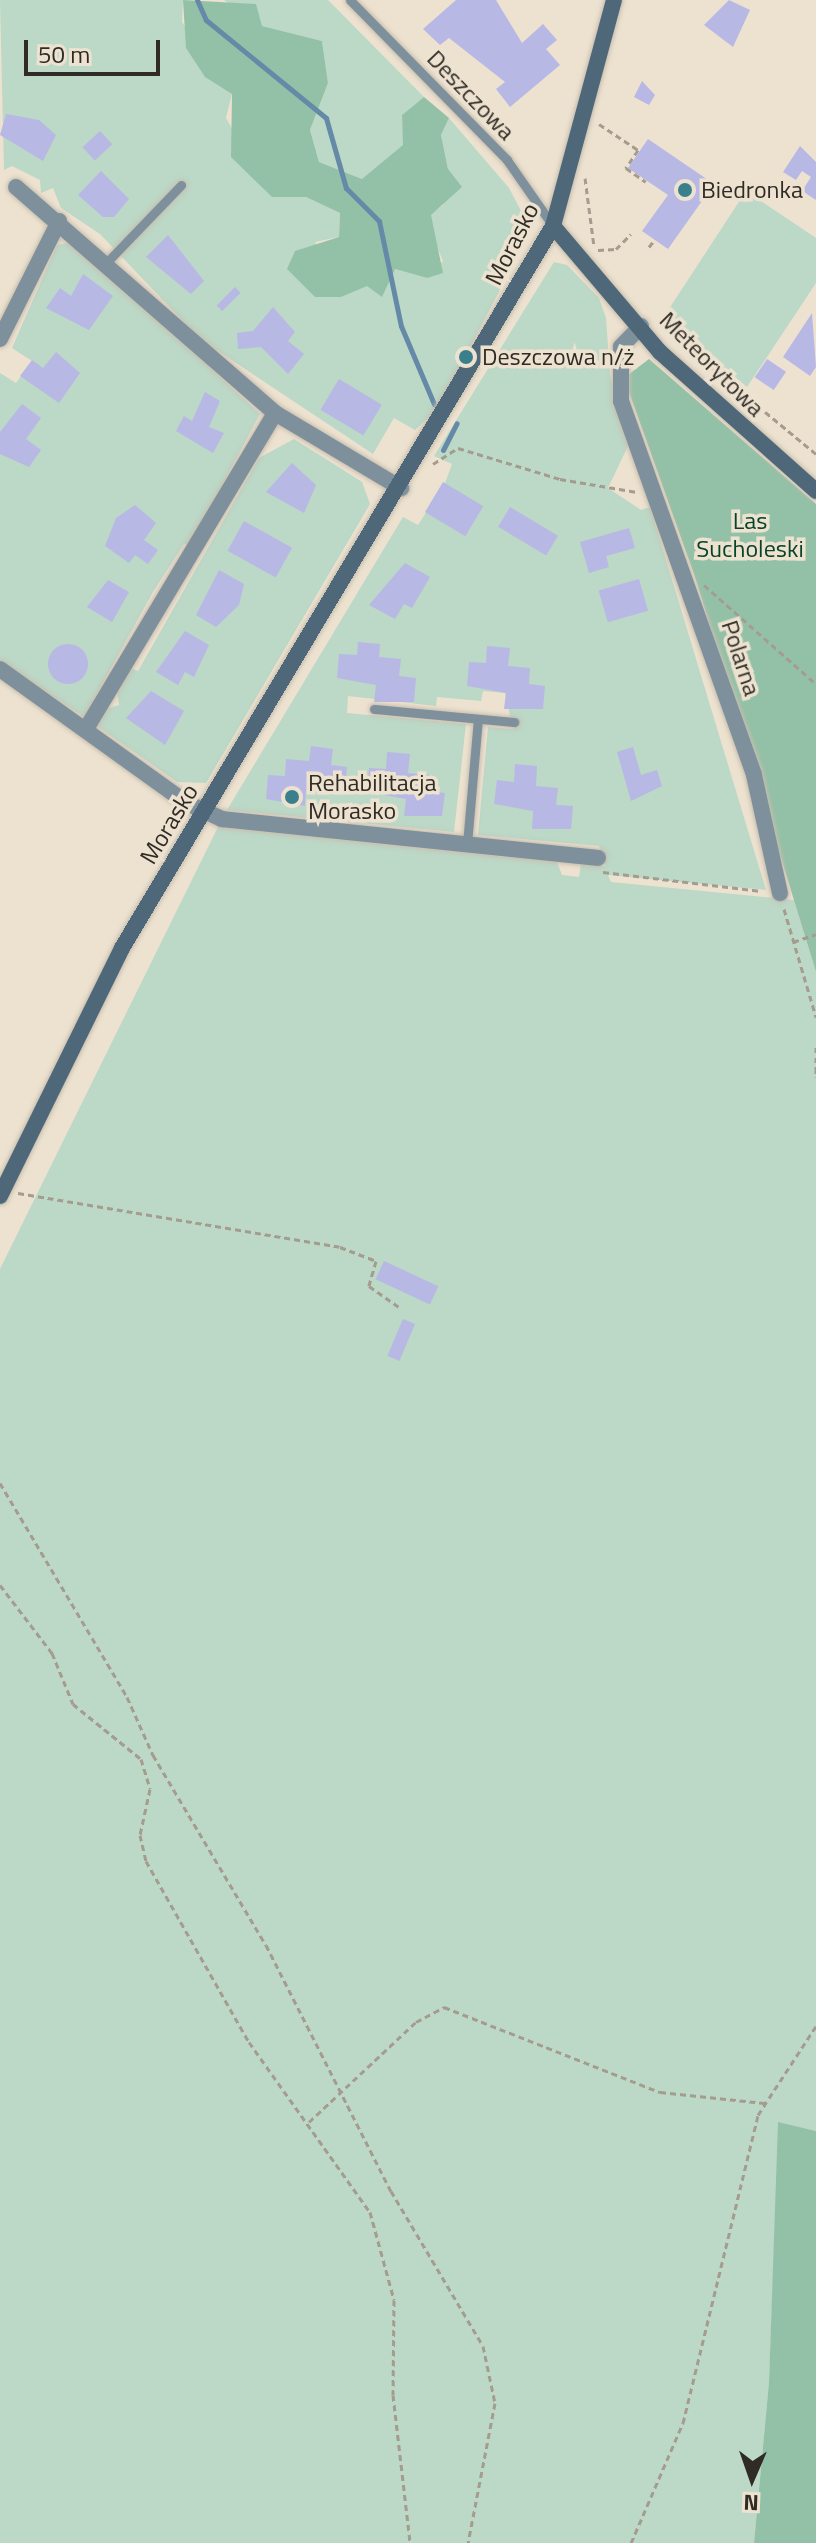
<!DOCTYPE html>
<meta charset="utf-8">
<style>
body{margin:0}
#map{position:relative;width:816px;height:2543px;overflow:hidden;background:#ede2d0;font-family:"Titillium Web",sans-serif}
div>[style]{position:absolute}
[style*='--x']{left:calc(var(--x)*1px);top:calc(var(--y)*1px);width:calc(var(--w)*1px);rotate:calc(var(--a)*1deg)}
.green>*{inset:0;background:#bcd8c7}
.forest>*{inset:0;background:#93c1a7}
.stream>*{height:5px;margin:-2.5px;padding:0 2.5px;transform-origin:2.5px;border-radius:2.5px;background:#658aa8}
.building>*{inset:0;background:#b8b8e4;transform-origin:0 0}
.round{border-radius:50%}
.path>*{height:3px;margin-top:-1.5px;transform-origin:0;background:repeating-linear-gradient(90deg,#a49c8e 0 6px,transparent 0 10px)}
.roads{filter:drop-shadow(0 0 2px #c7beae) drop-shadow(0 0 2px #c7beae)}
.lane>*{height:9px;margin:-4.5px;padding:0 4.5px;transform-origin:4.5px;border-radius:4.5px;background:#7f909d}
.street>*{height:16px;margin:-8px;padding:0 8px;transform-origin:8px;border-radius:8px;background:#7f909d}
.secondary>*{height:16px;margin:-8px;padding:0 8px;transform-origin:8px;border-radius:8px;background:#4e687a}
.dots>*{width:22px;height:22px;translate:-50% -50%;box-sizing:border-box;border:4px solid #ede2d0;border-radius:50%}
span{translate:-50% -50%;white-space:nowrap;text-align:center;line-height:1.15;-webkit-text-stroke:7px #ede2d0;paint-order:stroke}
.street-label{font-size:24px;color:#302c25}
.poi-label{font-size:24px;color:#302c25}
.left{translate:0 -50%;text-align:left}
.park-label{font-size:24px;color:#07432a}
.north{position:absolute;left:712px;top:2439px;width:80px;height:80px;-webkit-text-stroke:6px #ede2d0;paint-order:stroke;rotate:182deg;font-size:22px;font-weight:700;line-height:32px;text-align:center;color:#302c25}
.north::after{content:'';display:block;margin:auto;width:28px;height:36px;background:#302c25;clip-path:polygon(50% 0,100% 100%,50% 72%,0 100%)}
.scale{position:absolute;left:24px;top:40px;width:136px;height:36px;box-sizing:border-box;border:4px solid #302c25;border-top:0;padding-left:10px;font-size:24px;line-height:28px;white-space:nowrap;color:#302c25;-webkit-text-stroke:6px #ede2d0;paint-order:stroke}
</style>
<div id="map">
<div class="green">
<i style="clip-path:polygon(0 0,183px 0,182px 22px,232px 94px,226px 118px,272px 197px,306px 197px,340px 213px,339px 237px,315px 242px,341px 297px,395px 269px,427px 278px,443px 261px,430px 230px,431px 214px,443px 205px,448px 169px,441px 135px,449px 118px,509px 188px,531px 230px,438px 409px,415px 430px,394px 418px,373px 454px,200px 339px,100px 234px,61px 208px,53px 188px,41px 193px,40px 180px,12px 166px,4px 170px)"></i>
<i style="clip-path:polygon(224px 0,328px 0,424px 97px,402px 115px,404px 145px,387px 165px,362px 179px,319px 162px,310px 130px,328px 83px,322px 41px,262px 26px)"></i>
<i style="clip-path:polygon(746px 191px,816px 238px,816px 283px,747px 387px,663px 318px)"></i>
<i style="clip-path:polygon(66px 243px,82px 249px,260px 414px,190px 545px,184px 544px,153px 592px,84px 717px,0 661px,0 373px,16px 383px,32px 361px,12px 348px,57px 245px)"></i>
<i style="clip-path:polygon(554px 262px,567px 265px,599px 298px,606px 318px,610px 374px,628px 446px,608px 488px,641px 510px,650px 507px,766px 890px,608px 875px,611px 882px,794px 900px,816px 972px,816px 2131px,779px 2123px,769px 2382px,754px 2543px,0 2543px,0 1269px,218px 827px,557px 862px,562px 875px,579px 877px,581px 863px,605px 866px,599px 846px,478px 835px,488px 727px,513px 729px,505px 693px,483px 691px,481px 701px,437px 697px,436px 706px,348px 696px,347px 713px,466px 724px,454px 832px,227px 810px,403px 517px,418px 525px,445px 483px,452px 464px,434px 456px)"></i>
<i style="clip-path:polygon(294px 439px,362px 482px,370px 504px,206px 783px,177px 782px,97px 726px,106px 709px,119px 705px,117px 691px,131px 668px,138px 671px,259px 458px)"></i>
</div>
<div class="forest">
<i style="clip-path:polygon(183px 0,256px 4px,262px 26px,322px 41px,328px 83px,310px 130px,319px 162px,362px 179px,403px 145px,402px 115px,424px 97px,449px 118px,441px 135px,448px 169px,462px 187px,431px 215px,443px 273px,427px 278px,395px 269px,382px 297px,367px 286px,341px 297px,315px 297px,287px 269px,295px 251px,339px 237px,340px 213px,306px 197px,272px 197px,231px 157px,232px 94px,205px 77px,186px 48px)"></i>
<i style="clip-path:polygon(649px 359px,816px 504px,816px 972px,695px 577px,624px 378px)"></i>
<i style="clip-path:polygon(778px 2122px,816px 2131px,816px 2543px,754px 2543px,769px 2382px)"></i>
</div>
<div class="stream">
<i style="--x:197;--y:0;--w:22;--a:66"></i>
<i style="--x:206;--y:20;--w:155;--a:39.2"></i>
<i style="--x:326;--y:118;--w:73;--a:74.1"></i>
<i style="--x:346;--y:188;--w:47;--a:45"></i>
<i style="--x:379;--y:221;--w:107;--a:78.2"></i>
<i style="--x:401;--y:326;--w:85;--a:67.1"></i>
<i style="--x:443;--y:450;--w:30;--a:-63"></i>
</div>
<div class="building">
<i style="clip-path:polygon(456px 0,496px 0,522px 43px,543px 24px,557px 40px,546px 49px,560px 65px,510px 107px,496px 89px,505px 82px,449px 38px,440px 45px,423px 29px)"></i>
<i style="clip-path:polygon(729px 0,750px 10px,733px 47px,704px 25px)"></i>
<i style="clip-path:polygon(642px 81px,655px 95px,649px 105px,634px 97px)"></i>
<i style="clip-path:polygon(6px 114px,39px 120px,56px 135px,43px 161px,0 135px)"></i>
<i style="left:100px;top:131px;width:18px;height:24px;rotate:47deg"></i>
<i style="clip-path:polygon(648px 139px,714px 184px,668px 249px,642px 231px,668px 195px,628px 168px)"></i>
<i style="clip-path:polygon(800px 146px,816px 162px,816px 200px,802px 191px,811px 177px,802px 171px,796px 180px,783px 172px)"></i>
<i style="clip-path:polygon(101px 171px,129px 199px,114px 217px,103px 217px,78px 195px)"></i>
<i style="clip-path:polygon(168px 235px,204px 281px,191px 294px,146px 257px)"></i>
<i style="clip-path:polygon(83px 274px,113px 296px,89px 330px,46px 308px,60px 288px,71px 296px)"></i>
<i style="left:235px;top:287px;width:8px;height:26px;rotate:45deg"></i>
<i style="clip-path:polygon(273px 307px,295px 332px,288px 341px,304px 354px,288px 374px,261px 347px,238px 349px,237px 333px,253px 331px)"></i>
<i style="clip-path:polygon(812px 313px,816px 367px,810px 376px,783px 357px)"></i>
<i style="clip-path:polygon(56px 352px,80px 373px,59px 403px,20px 376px,32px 360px,43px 368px)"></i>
<i style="left:767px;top:359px;width:23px;height:22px;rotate:34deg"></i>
<i style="left:339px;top:379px;width:50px;height:36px;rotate:31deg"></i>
<i style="clip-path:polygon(205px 392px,220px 401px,209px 427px,224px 433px,213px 453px,176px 431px,184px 416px,192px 421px)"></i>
<i style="clip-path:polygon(22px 404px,41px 418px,26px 439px,41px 450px,29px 467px,0 454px,0 432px)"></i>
<i style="clip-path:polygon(292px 463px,316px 485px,304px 513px,266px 492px)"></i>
<i style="left:443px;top:482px;width:47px;height:35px;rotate:31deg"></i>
<i style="clip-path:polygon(135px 505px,156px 523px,144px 540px,158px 550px,148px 564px,135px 555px,129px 563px,105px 546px,116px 518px)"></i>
<i style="left:510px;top:507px;width:56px;height:23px;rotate:31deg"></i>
<i style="left:244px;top:521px;width:55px;height:34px;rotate:29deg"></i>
<i style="clip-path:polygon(629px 528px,635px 548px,606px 556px,609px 567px,589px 573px,580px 542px)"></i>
<i style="clip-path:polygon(405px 563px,430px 577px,412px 608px,404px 604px,395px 619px,369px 605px)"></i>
<i style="clip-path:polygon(219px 570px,244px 584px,239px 605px,216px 627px,196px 615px)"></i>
<i style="left:639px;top:579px;width:33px;height:42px;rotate:74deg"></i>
<i style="clip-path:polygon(108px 580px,129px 592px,112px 622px,87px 607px)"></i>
<i style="clip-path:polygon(185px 631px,209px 645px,194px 677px,185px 672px,178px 685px,156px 672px)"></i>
<i style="clip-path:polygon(358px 642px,380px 644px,379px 657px,401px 659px,399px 676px,416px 678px,414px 702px,374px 702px,376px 685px,337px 678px,339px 654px,357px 655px)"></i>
<i class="round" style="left:48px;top:644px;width:40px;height:40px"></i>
<i style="clip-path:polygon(487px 646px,510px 648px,508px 666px,530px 668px,529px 684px,545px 686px,543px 709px,504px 709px,506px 693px,467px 686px,469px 662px,486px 663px)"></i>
<i style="clip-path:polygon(151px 691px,184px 711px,165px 745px,126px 718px)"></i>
<i style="clip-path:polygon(311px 746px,333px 749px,331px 765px,347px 767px,345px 789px,306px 790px,305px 806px,266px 799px,268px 775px,285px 776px,286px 759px,309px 761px)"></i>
<i style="clip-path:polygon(633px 747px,641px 775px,657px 770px,662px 786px,631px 801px,617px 752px)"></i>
<i style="clip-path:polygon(387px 752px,410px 754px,408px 773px,430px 775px,428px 791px,445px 793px,442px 816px,404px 816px,406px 799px,367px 792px,369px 768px,386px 769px)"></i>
<i style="clip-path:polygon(515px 764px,537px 766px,536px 786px,558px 788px,556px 805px,573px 806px,571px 829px,532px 829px,533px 811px,494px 804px,497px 780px,514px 782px)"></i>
<i style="left:384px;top:1261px;width:60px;height:20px;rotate:25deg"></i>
<i style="left:403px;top:1319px;width:13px;height:40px;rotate:23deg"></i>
</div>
<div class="path">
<i style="--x:599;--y:124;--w:47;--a:33.7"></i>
<i style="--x:638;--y:150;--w:22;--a:124"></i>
<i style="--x:626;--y:168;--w:24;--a:35"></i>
<i style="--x:585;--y:178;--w:69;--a:82.5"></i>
<i style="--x:649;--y:247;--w:10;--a:-53"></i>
<i style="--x:598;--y:250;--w:18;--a:-3"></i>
<i style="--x:616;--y:249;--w:21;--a:-45"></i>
<i style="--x:665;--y:329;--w:196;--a:39.6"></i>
<i style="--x:433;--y:464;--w:30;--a:-33"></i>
<i style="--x:458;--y:448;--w:107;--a:16.9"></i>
<i style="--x:560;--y:479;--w:78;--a:9.6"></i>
<i style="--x:704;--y:585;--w:149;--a:41.5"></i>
<i style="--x:603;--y:872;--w:159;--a:6.9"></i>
<i style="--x:784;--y:909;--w:113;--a:73.5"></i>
<i style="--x:793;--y:942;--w:24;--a:-19"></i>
<i style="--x:816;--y:1047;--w:30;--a:90"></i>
<i style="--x:18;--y:1193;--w:326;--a:9.5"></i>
<i style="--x:340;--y:1247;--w:39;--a:21"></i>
<i style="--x:376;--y:1261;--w:26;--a:106"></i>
<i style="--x:369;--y:1286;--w:37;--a:35"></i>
<i style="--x:0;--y:1483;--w:249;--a:59.3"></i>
<i style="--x:127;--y:1697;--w:64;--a:65.9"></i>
<i style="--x:153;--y:1755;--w:221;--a:59.3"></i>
<i style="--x:266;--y:1945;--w:276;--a:63.1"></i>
<i style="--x:391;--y:2191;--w:180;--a:59.3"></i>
<i style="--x:483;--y:2346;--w:58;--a:78.1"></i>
<i style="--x:495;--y:2403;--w:143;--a:100.9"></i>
<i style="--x:0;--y:1585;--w:86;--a:52.6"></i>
<i style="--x:52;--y:1653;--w:55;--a:67.6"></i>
<i style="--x:73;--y:1704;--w:87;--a:39"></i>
<i style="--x:141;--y:1759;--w:31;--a:73"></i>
<i style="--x:150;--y:1789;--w:47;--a:102.3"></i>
<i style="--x:140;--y:1835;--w:27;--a:77"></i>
<i style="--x:146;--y:1861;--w:208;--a:60.4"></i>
<i style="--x:249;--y:2042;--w:209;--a:54.6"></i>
<i style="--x:370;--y:2212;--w:91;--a:74.7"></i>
<i style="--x:394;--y:2300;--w:95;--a:90.6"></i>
<i style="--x:393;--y:2395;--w:149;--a:83.4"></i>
<i style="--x:309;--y:2122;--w:146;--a:-43.1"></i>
<i style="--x:416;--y:2022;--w:32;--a:-28"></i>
<i style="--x:444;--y:2007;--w:232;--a:21.5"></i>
<i style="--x:660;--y:2092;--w:106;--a:6"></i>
<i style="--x:631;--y:2543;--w:131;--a:-66.6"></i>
<i style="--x:683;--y:2423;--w:317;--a:-76.3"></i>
<i style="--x:758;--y:2115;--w:106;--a:-56.9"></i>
</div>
<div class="roads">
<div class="lane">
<i style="--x:350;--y:0;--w:224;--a:45.5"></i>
<i style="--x:507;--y:160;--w:80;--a:55.1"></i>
<i style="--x:107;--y:262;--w:107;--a:-46.1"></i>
<i style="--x:374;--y:709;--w:141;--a:5.3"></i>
<i style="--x:467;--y:844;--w:125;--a:-85"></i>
</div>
<div class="street">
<i style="--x:16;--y:187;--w:344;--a:41.1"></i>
<i style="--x:275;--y:413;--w:147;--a:30.8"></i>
<i style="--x:641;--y:326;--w:29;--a:134"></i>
<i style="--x:621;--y:347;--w:54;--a:90"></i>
<i style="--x:621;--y:401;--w:397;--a:70.4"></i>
<i style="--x:754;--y:775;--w:121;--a:77.6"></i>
<i style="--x:0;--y:339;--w:132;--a:-63.4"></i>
<i style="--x:0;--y:669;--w:228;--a:35.7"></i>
<i style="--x:185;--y:802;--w:41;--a:24.7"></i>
<i style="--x:222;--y:819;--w:378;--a:5.9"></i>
<i style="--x:86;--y:729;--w:368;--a:-59.1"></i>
</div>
<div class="secondary">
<i style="--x:553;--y:226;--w:165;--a:49.7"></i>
<i style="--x:660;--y:352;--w:209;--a:41.7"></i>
<i style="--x:0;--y:1196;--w:276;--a:-63.8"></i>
<i style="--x:122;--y:948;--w:841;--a:-59.16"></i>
<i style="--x:553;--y:226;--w:234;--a:-74.9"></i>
</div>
</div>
<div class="dots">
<i style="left:685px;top:190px;background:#3a808c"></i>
<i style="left:466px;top:357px;background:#3a808c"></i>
<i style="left:292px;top:797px;background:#3a808c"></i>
</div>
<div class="street-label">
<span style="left:471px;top:95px;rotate:46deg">Deszczowa</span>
<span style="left:512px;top:244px;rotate:-63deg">Morasko</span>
<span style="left:712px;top:364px;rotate:45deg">Meteorytowa</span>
<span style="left:741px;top:658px;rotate:72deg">Polarna</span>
<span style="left:169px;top:824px;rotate:-59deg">Morasko</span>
</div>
<div class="poi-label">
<span class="left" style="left:701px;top:190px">Biedronka</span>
<span class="left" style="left:482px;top:357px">Deszczowa n/ż</span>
<span class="left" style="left:308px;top:797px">Rehabilitacja<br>Morasko</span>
</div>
<div class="park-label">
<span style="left:750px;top:535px">Las<br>Sucholeski</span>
</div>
<div class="north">N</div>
<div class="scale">50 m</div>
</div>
